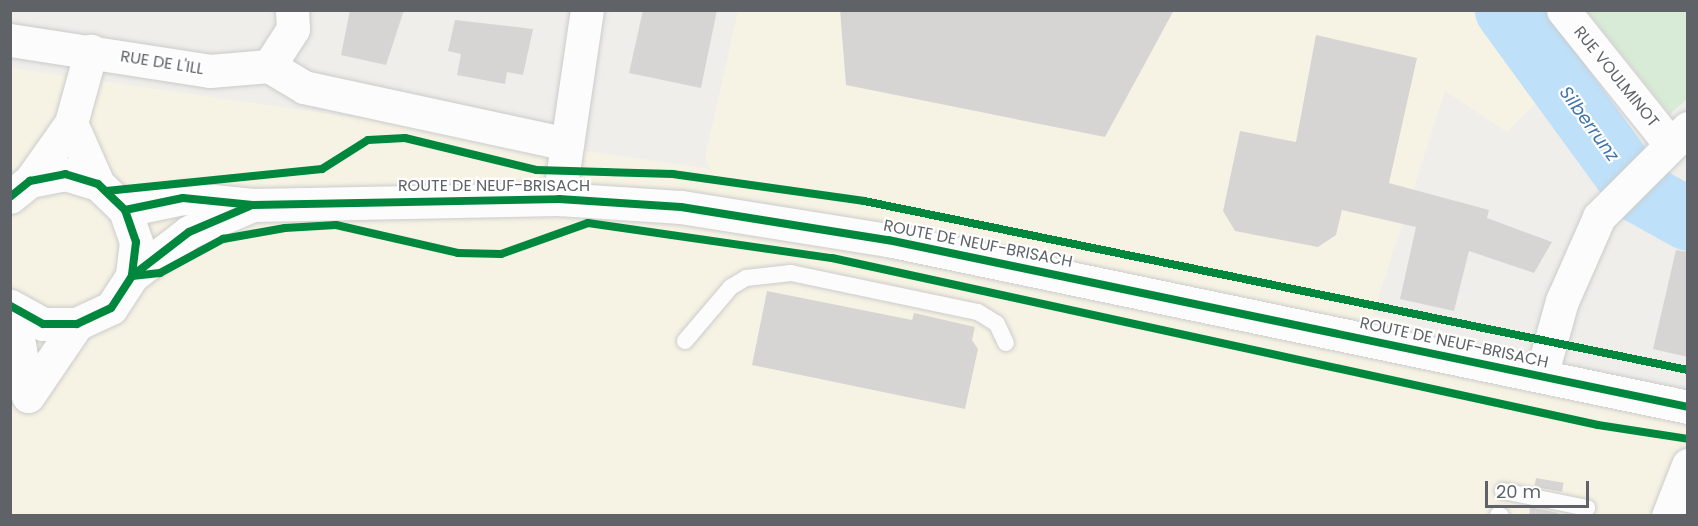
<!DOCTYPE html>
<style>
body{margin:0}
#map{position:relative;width:1698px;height:526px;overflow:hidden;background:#efeeea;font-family:Poppins,sans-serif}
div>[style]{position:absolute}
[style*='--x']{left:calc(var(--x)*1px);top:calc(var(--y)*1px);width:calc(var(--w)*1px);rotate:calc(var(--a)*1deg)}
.commercial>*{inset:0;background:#f7f3e4}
.green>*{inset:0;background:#d8ebd6}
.river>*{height:63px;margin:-31.5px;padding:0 31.5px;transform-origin:31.5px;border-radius:31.5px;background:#bfe0f9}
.building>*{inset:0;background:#d6d5d3;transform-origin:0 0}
.roads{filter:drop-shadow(0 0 2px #cbcccc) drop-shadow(0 0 2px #cbcccc)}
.lane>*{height:16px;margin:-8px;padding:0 8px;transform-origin:8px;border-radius:8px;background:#fdfcfc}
.street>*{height:33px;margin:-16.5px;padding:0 16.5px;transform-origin:16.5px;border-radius:16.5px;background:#fdfcfc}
.secondary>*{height:33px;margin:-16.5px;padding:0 16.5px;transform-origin:16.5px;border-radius:16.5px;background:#fdfcfc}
.cycleway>*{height:8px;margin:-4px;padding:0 4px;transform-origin:4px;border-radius:4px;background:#00873e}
span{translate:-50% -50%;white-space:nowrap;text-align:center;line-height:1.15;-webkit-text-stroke:4.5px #fff;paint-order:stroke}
.street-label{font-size:16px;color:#5f6368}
.water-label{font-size:18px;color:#4174aa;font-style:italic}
.frame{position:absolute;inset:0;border:12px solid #5f6368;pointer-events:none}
.scale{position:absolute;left:1485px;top:481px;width:104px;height:27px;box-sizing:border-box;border:3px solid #5f6368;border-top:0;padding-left:8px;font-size:18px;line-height:21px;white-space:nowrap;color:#5f6368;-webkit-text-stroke:4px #fff;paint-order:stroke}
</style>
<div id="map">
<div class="commercial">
<i style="clip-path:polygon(738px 11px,1472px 11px,1542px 97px,1507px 132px,1445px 91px,1373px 314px,1687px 397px,1683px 515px,11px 516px,11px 68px,710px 169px,705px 158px)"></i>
</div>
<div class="green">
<i style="clip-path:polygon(1587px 11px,1687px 11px,1687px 99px,1670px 114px)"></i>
</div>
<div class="river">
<i style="--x:1506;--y:10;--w:224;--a:53.9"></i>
<i style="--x:1638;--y:191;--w:57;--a:29.2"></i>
</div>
<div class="building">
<i style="clip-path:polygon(350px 10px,404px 10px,386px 65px,341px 55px)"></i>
<i style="clip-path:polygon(643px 10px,717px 10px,701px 88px,629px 73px)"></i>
<i style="clip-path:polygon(840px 10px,1174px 10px,1105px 137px,846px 85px)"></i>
<i style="clip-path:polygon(455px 20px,533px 29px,523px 75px,507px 72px,505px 84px,457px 75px,461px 54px,448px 51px)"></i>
<i style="clip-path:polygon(1316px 35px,1417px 58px,1389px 183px,1489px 210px,1487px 218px,1552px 242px,1534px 273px,1469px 251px,1454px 311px,1400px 299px,1416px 227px,1342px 210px,1336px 235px,1318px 247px,1235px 231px,1223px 211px,1240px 131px,1296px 142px)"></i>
<i style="clip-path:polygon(1676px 250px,1688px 252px,1688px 357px,1653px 349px)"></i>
<i style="clip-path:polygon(767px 291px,912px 320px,914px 313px,975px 327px,972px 340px,978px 349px,965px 409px,752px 365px)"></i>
<i style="left:1536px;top:478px;width:28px;height:9px;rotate:10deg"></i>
<i style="clip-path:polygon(1530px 507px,1558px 513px,1558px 516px,1529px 516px)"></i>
</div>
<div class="roads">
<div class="lane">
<i style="--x:685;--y:341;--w:71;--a:-49.6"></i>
<i style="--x:731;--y:287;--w:17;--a:-31"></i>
<i style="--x:746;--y:278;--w:45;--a:-6.3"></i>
<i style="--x:791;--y:273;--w:191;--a:11.8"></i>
<i style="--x:978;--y:312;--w:22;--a:32"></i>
<i style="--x:997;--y:324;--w:21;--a:65"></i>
<i style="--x:1503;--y:491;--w:86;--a:11.4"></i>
<i style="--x:1498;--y:515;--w:3;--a:18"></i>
</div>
<div class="street">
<i style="--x:1563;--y:10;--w:171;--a:51.4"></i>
<i style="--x:10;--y:40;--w:202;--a:8.8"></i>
<i style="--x:210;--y:71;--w:59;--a:-4.8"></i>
<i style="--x:269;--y:66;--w:41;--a:31"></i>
<i style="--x:304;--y:87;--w:269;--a:12.2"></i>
<i style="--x:269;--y:66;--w:44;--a:-57"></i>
<i style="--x:293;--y:29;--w:19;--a:-93"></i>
<i style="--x:71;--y:123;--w:67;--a:66.1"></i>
<i style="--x:30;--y:181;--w:71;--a:-54.7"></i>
<i style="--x:71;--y:123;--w:75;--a:-74.5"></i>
<i style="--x:559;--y:199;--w:191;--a:-81.6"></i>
<i style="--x:13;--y:309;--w:88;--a:80.2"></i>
<i style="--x:1541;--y:376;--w:78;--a:-74.4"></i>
<i style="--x:1562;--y:301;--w:92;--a:-66.2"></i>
<i style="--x:1599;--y:217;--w:126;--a:-45"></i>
<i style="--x:28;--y:396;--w:87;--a:-55.8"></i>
<i style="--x:1668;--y:516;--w:55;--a:-68.6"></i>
</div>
<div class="secondary">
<i style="--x:10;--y:197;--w:26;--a:-39"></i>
<i style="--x:30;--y:181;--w:36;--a:-11"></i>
<i style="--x:65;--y:174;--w:34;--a:17"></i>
<i style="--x:98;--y:184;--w:37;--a:44"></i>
<i style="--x:125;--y:210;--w:34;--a:71"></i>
<i style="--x:136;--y:242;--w:34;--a:97"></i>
<i style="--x:132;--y:276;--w:38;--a:123"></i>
<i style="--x:111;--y:308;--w:38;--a:155"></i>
<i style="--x:77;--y:324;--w:34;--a:180"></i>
<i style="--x:43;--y:324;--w:38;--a:-151"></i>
<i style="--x:125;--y:210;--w:59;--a:-11.7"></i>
<i style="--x:183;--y:198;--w:70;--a:5.7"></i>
<i style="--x:253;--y:205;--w:306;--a:-1.1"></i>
<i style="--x:559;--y:199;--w:122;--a:3.8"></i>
<i style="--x:681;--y:207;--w:210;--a:9.1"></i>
<i style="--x:888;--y:240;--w:817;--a:11.79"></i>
<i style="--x:132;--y:276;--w:72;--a:-37.7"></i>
<i style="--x:189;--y:232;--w:64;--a:-23"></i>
</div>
</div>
<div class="cycleway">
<i style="--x:106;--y:191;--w:217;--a:-5.8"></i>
<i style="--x:322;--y:169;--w:54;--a:-32.2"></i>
<i style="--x:368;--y:140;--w:37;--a:-3"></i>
<i style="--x:405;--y:138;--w:135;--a:13.7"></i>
<i style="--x:536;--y:170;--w:137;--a:1.7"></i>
<i style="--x:673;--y:174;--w:193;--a:8"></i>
<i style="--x:864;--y:201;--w:841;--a:11.59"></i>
<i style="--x:10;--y:197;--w:26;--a:-39"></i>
<i style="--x:30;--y:181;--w:36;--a:-11"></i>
<i style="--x:65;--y:174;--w:34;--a:17"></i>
<i style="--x:98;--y:184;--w:37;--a:44"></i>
<i style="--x:125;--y:210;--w:34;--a:71"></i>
<i style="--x:136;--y:242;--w:34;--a:97"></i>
<i style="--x:132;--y:276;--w:38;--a:123"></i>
<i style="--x:111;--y:308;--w:38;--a:155"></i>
<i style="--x:77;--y:324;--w:34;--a:180"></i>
<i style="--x:43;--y:324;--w:38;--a:-151"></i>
<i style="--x:125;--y:210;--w:59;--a:-11.7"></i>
<i style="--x:183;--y:198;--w:70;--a:5.7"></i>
<i style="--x:253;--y:205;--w:306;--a:-1.1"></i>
<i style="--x:559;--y:199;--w:122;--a:3.8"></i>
<i style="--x:681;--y:207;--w:210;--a:9.1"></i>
<i style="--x:888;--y:240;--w:817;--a:11.79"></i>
<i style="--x:132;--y:276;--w:28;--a:-6"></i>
<i style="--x:160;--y:273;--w:72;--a:-28.4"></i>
<i style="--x:223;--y:239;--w:63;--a:-10.1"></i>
<i style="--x:285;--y:228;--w:51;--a:-3.4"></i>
<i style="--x:336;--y:225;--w:125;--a:12.9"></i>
<i style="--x:458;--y:253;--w:43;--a:1.3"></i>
<i style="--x:501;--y:254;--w:92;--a:-19.6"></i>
<i style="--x:588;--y:223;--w:246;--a:8.2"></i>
<i style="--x:832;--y:258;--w:784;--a:12.3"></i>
<i style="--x:1598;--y:425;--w:91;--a:8.8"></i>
<i style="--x:132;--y:276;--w:72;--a:-37.7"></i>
<i style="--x:189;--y:232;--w:66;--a:-23.1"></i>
</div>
<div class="street-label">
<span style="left:162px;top:63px;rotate:9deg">RUE DE L'ILL</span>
<span style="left:1616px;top:77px;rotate:51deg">RUE VOULMINOT</span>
<span style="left:494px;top:186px">ROUTE DE NEUF-BRISACH</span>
<span style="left:978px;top:244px;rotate:11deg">ROUTE DE NEUF-BRISACH</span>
<span style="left:1454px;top:343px;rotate:12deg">ROUTE DE NEUF-BRISACH</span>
</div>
<div class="water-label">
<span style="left:1589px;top:124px;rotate:54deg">Silberrunz</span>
</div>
<div class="frame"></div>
<div class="scale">20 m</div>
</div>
